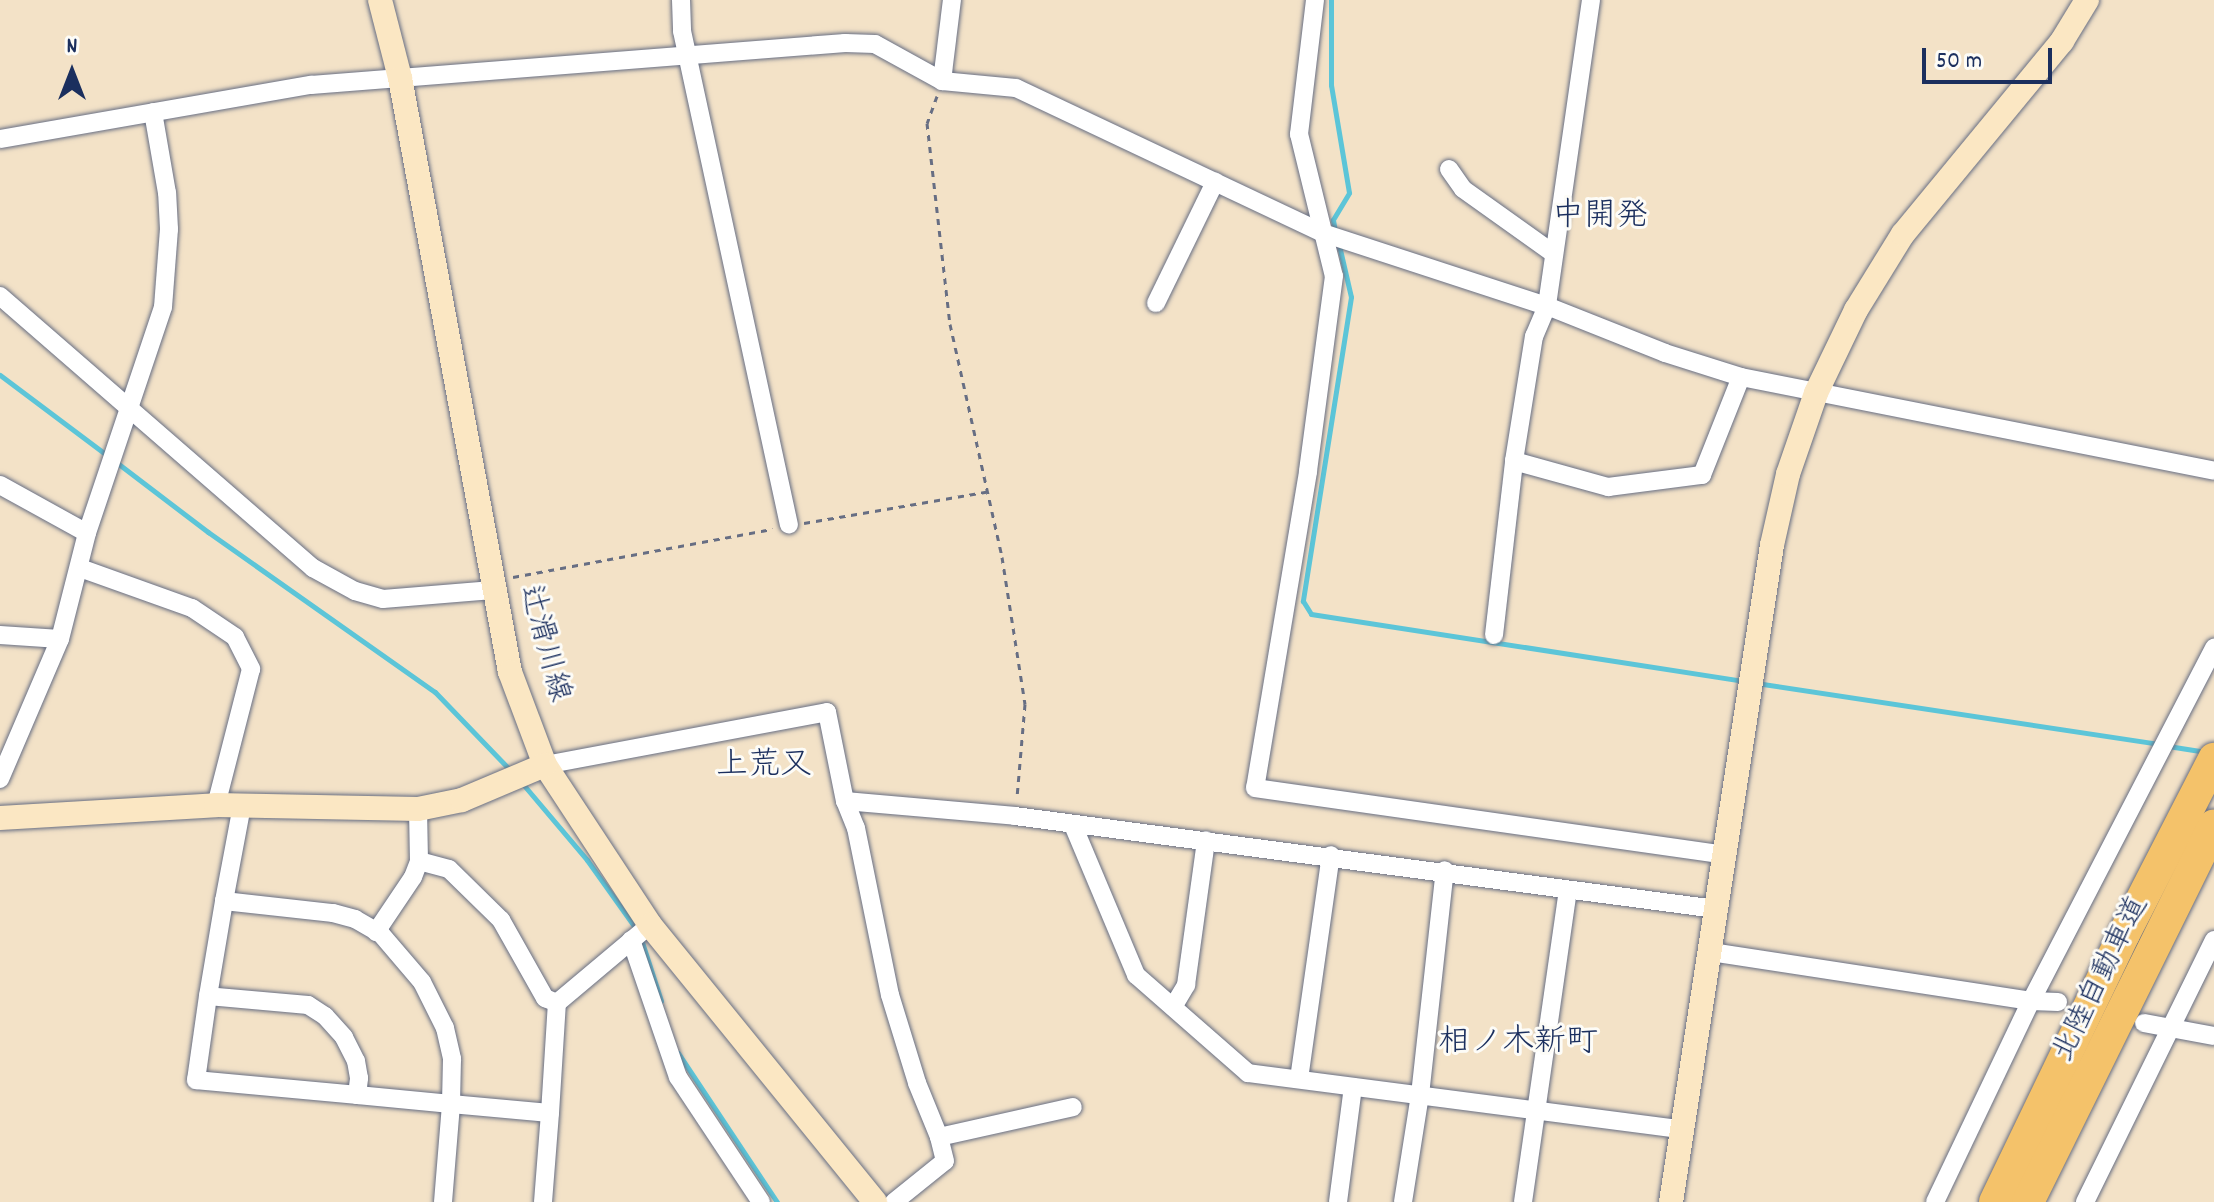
<!DOCTYPE html>
<meta charset="utf-8">
<style>
body{margin:0}
#map{position:relative;width:2214px;height:1202px;overflow:hidden;background:#f3e2c7;font-family:Dekko,"Klee One",sans-serif}
div>[style]{position:absolute}
[style*='--x']{left:calc(var(--x)*1px);top:calc(var(--y)*1px);width:calc(var(--w)*1px);rotate:calc(var(--a)*1deg)}
.stream>*{height:5px;margin:-2.5px;padding:0 2.5px;transform-origin:2.5px;border-radius:2.5px;background:#5cc5d8}
.path>*{height:3px;margin-top:-1.5px;transform-origin:0;background:repeating-linear-gradient(90deg,#676e83 0 6px,transparent 0 12px)}
.roads{filter:drop-shadow(0 0 2px #676e83) drop-shadow(0 0 2px #676e83)}
.street>*{height:18px;margin:-9px;padding:0 9px;transform-origin:9px;border-radius:9px;background:#fff}
.secondary>*{height:24px;margin:-12px;padding:0 12px;transform-origin:12px;border-radius:12px;background:#fbe7c3}
.highway>*{height:32px;margin:-16px;padding:0 16px;transform-origin:16px;border-radius:16px;background:#f4c26a}
span{translate:-50% -50%;white-space:nowrap;text-align:center;line-height:1.15;-webkit-text-stroke:6px #fdfcf7;paint-order:stroke}
.street-label{font-size:30px;color:#1b2f5e}
.neighbourhood-label{font-size:32px;color:#1b2f5e}
.north{position:absolute;left:32px;top:32px;width:80px;height:80px;-webkit-text-stroke:6px #fdfcf7;paint-order:stroke;rotate:0deg;font-size:22px;font-weight:700;line-height:32px;text-align:center;color:#1b2f5e}
.north::after{content:'';display:block;margin:auto;width:28px;height:36px;background:#1b2f5e;clip-path:polygon(50% 0,100% 100%,50% 72%,0 100%)}
.scale{position:absolute;left:1922px;top:48px;width:130px;height:36px;box-sizing:border-box;border:4px solid #1b2f5e;border-top:0;padding-left:10px;font-size:24px;line-height:28px;white-space:nowrap;color:#1b2f5e;-webkit-text-stroke:6px #fdfcf7;paint-order:stroke}
</style>
<div id="map">
<div class="stream">
<i style="--x:1331;--y:0;--w:85;--a:90"></i>
<i style="--x:1331;--y:85;--w:109;--a:80.5"></i>
<i style="--x:1349;--y:193;--w:31;--a:121"></i>
<i style="--x:1333;--y:220;--w:11;--a:80"></i>
<i style="--x:1339;--y:245;--w:53;--a:77"></i>
<i style="--x:1351;--y:297;--w:308;--a:99"></i>
<i style="--x:1303;--y:601;--w:15;--a:58"></i>
<i style="--x:1311;--y:614;--w:437;--a:8.8"></i>
<i style="--x:0;--y:375;--w:135;--a:36.9"></i>
<i style="--x:116;--y:462;--w:116;--a:37.3"></i>
<i style="--x:208;--y:532;--w:278;--a:35.2"></i>
<i style="--x:435;--y:692;--w:108;--a:46.1"></i>
<i style="--x:1756;--y:683;--w:407;--a:8.6"></i>
<i style="--x:2168;--y:746;--w:37;--a:9"></i>
<i style="--x:522;--y:783;--w:101;--a:49.8"></i>
<i style="--x:587;--y:860;--w:86;--a:54.5"></i>
<i style="--x:641;--y:939;--w:65;--a:72.1"></i>
<i style="--x:678;--y:1053;--w:179;--a:56.4"></i>
</div>
<div class="path">
<i style="--x:937;--y:96;--w:29;--a:110"></i>
<i style="--x:927;--y:123;--w:202;--a:83.5"></i>
<i style="--x:950;--y:324;--w:239;--a:77.4"></i>
<i style="--x:1002;--y:557;--w:149;--a:81.1"></i>
<i style="--x:1025;--y:704;--w:94;--a:94.9"></i>
<i style="--x:804;--y:523;--w:185;--a:-9.7"></i>
<i style="--x:513;--y:577;--w:264;--a:-10.5"></i>
</div>
<div class="roads">
<div class="street">
<i style="--x:681;--y:0;--w:31;--a:88"></i>
<i style="--x:682;--y:31;--w:505;--a:77.78"></i>
<i style="--x:1315;--y:0;--w:135;--a:96.8"></i>
<i style="--x:1299;--y:134;--w:146;--a:76.2"></i>
<i style="--x:1334;--y:276;--w:198;--a:97.6"></i>
<i style="--x:1308;--y:472;--w:320;--a:99.5"></i>
<i style="--x:1255;--y:788;--w:475;--a:8.1"></i>
<i style="--x:1591;--y:0;--w:309;--a:98.2"></i>
<i style="--x:1547;--y:306;--w:33;--a:113"></i>
<i style="--x:1534;--y:336;--w:127;--a:99.1"></i>
<i style="--x:1514;--y:461;--w:98;--a:15.5"></i>
<i style="--x:1608;--y:487;--w:95;--a:-7.3"></i>
<i style="--x:1702;--y:475;--w:105;--a:-68.3"></i>
<i style="--x:942;--y:81;--w:82;--a:-83"></i>
<i style="--x:0;--y:139;--w:316;--a:-9.9"></i>
<i style="--x:311;--y:85;--w:536;--a:-4.5"></i>
<i style="--x:845;--y:43;--w:30;--a:2"></i>
<i style="--x:875;--y:44;--w:77;--a:28.9"></i>
<i style="--x:942;--y:81;--w:74;--a:5.4"></i>
<i style="--x:1016;--y:88;--w:340;--a:25.3"></i>
<i style="--x:1323;--y:233;--w:236;--a:18.1"></i>
<i style="--x:1547;--y:306;--w:127;--a:21.7"></i>
<i style="--x:1665;--y:353;--w:80;--a:17.5"></i>
<i style="--x:1741;--y:377;--w:482;--a:11.2"></i>
<i style="--x:1449;--y:169;--w:24;--a:55"></i>
<i style="--x:1463;--y:189;--w:112;--a:35.5"></i>
<i style="--x:0;--y:296;--w:415;--a:41"></i>
<i style="--x:313;--y:568;--w:48;--a:28.7"></i>
<i style="--x:355;--y:591;--w:29;--a:16"></i>
<i style="--x:383;--y:599;--w:110;--a:-4.7"></i>
<i style="--x:1156;--y:303;--w:135;--a:-64"></i>
<i style="--x:0;--y:485;--w:99;--a:28.9"></i>
<i style="--x:80;--y:568;--w:119;--a:19.7"></i>
<i style="--x:192;--y:608;--w:52;--a:34"></i>
<i style="--x:235;--y:637;--w:36;--a:63"></i>
<i style="--x:251;--y:669;--w:140;--a:104.4"></i>
<i style="--x:0;--y:635;--w:60;--a:3.8"></i>
<i style="--x:1494;--y:635;--w:175;--a:-83.4"></i>
<i style="--x:545;--y:765;--w:287;--a:-10.6"></i>
<i style="--x:827;--y:712;--w:91;--a:78.6"></i>
<i style="--x:845;--y:801;--w:171;--a:5"></i>
<i style="--x:1015;--y:816;--w:707;--a:7.56"></i>
<i style="--x:0;--y:779;--w:152;--a:-66.8"></i>
<i style="--x:60;--y:639;--w:109;--a:-75.7"></i>
<i style="--x:87;--y:533;--w:238;--a:-71.4"></i>
<i style="--x:163;--y:307;--w:78;--a:-85.6"></i>
<i style="--x:169;--y:229;--w:36;--a:-93"></i>
<i style="--x:167;--y:193;--w:82;--a:-99.8"></i>
<i style="--x:845;--y:801;--w:29;--a:68"></i>
<i style="--x:856;--y:828;--w:170;--a:78.5"></i>
<i style="--x:890;--y:995;--w:92;--a:72.9"></i>
<i style="--x:917;--y:1083;--w:58;--a:67.8"></i>
<i style="--x:939;--y:1137;--w:137;--a:-12.6"></i>
<i style="--x:418;--y:809;--w:52;--a:88.9"></i>
<i style="--x:419;--y:861;--w:31;--a:15"></i>
<i style="--x:449;--y:869;--w:73;--a:44.4"></i>
<i style="--x:501;--y:920;--w:90;--a:60.6"></i>
<i style="--x:545;--y:998;--w:13;--a:23"></i>
<i style="--x:557;--y:1003;--w:121;--a:-40"></i>
<i style="--x:1073;--y:825;--w:163;--a:67.2"></i>
<i style="--x:1136;--y:975;--w:149;--a:41.2"></i>
<i style="--x:1248;--y:1073;--w:438;--a:7.4"></i>
<i style="--x:224;--y:901;--w:97;--a:-79.3"></i>
<i style="--x:376;--y:932;--w:66;--a:-56.1"></i>
<i style="--x:413;--y:877;--w:17;--a:-69"></i>
<i style="--x:631;--y:940;--w:145;--a:71.1"></i>
<i style="--x:678;--y:1077;--w:150;--a:56.4"></i>
<i style="--x:1711;--y:952;--w:324;--a:8.7"></i>
<i style="--x:2031;--y:1001;--w:27;--a:2"></i>
<i style="--x:208;--y:996;--w:85;--a:98.1"></i>
<i style="--x:196;--y:1080;--w:162;--a:5.3"></i>
<i style="--x:1173;--y:1007;--w:26;--a:-59"></i>
<i style="--x:1186;--y:985;--w:146;--a:-82.1"></i>
<i style="--x:2144;--y:1023;--w:71;--a:10.5"></i>
<i style="--x:1299;--y:1079;--w:226;--a:-81.9"></i>
<i style="--x:443;--y:1202;--w:98;--a:-85.3"></i>
<i style="--x:451;--y:1104;--w:94;--a:-174.5"></i>
<i style="--x:357;--y:1095;--w:17;--a:-83"></i>
<i style="--x:359;--y:1078;--w:17;--a:-100"></i>
<i style="--x:356;--y:1061;--w:27;--a:-117"></i>
<i style="--x:344;--y:1037;--w:28;--a:-132"></i>
<i style="--x:325;--y:1016;--w:20;--a:-147"></i>
<i style="--x:308;--y:1005;--w:100;--a:-174.9"></i>
<i style="--x:208;--y:996;--w:96;--a:-80.4"></i>
<i style="--x:224;--y:901;--w:110;--a:6.3"></i>
<i style="--x:333;--y:913;--w:23;--a:15"></i>
<i style="--x:355;--y:919;--w:30;--a:30"></i>
<i style="--x:381;--y:934;--w:63;--a:49.5"></i>
<i style="--x:422;--y:982;--w:51;--a:63.4"></i>
<i style="--x:445;--y:1028;--w:32;--a:77"></i>
<i style="--x:452;--y:1059;--w:45;--a:91.3"></i>
<i style="--x:451;--y:1104;--w:99;--a:5.2"></i>
<i style="--x:550;--y:1113;--w:110;--a:-86.4"></i>
<i style="--x:543;--y:1202;--w:89;--a:-85.5"></i>
<i style="--x:894;--y:1202;--w:65;--a:-38.8"></i>
<i style="--x:945;--y:1161;--w:25;--a:-104"></i>
<i style="--x:1338;--y:1202;--w:116;--a:-82.6"></i>
<i style="--x:1403;--y:1202;--w:108;--a:-81"></i>
<i style="--x:1420;--y:1095;--w:226;--a:-83.7"></i>
<i style="--x:1523;--y:1202;--w:315;--a:-81.8"></i>
<i style="--x:1935;--y:1202;--w:223;--a:-64.5"></i>
<i style="--x:2031;--y:1001;--w:398;--a:-62.6"></i>
<i style="--x:2085;--y:1202;--w:292;--a:-63.8"></i>
</div>
<div class="secondary">
<i style="--x:380;--y:0;--w:81;--a:75.6"></i>
<i style="--x:400;--y:78;--w:604;--a:79.51"></i>
<i style="--x:510;--y:672;--w:99;--a:69.4"></i>
<i style="--x:545;--y:765;--w:191;--a:56.7"></i>
<i style="--x:650;--y:925;--w:357;--a:50.9"></i>
<i style="--x:0;--y:818;--w:216;--a:-3.4"></i>
<i style="--x:216;--y:805;--w:202;--a:1.1"></i>
<i style="--x:418;--y:809;--w:45;--a:-11.6"></i>
<i style="--x:462;--y:800;--w:90;--a:-22.9"></i>
<i style="--x:1671;--y:1202;--w:665;--a:-81.26"></i>
<i style="--x:1772;--y:545;--w:73;--a:-77.3"></i>
<i style="--x:1788;--y:474;--w:86;--a:-70.9"></i>
<i style="--x:1816;--y:393;--w:92;--a:-64.3"></i>
<i style="--x:1856;--y:310;--w:89;--a:-58.3"></i>
<i style="--x:1903;--y:234;--w:250;--a:-50.5"></i>
<i style="--x:2062;--y:41;--w:48;--a:-58.6"></i>
</div>
<div class="highway">
<i style="--x:1995;--y:1202;--w:297;--a:-64.3"></i>
<i style="--x:2124;--y:934;--w:197;--a:-62.8"></i>
<i style="--x:2028;--y:1202;--w:420;--a:-63.7"></i>
</div>
</div>
<div class="street-label">
<span style="left:542px;top:644px;rotate:75deg">辻滑川線</span>
<span style="left:2103px;top:980px;rotate:-64deg">北陸自動車道</span>
</div>
<div class="neighbourhood-label">
<span style="left:1600px;top:218px">中開発</span>
<span style="left:764px;top:767px">上荒又</span>
<span style="left:1518px;top:1044px">相ノ木新町</span>
</div>
<div class="north">N</div>
<div class="scale">50 m</div>
</div>
